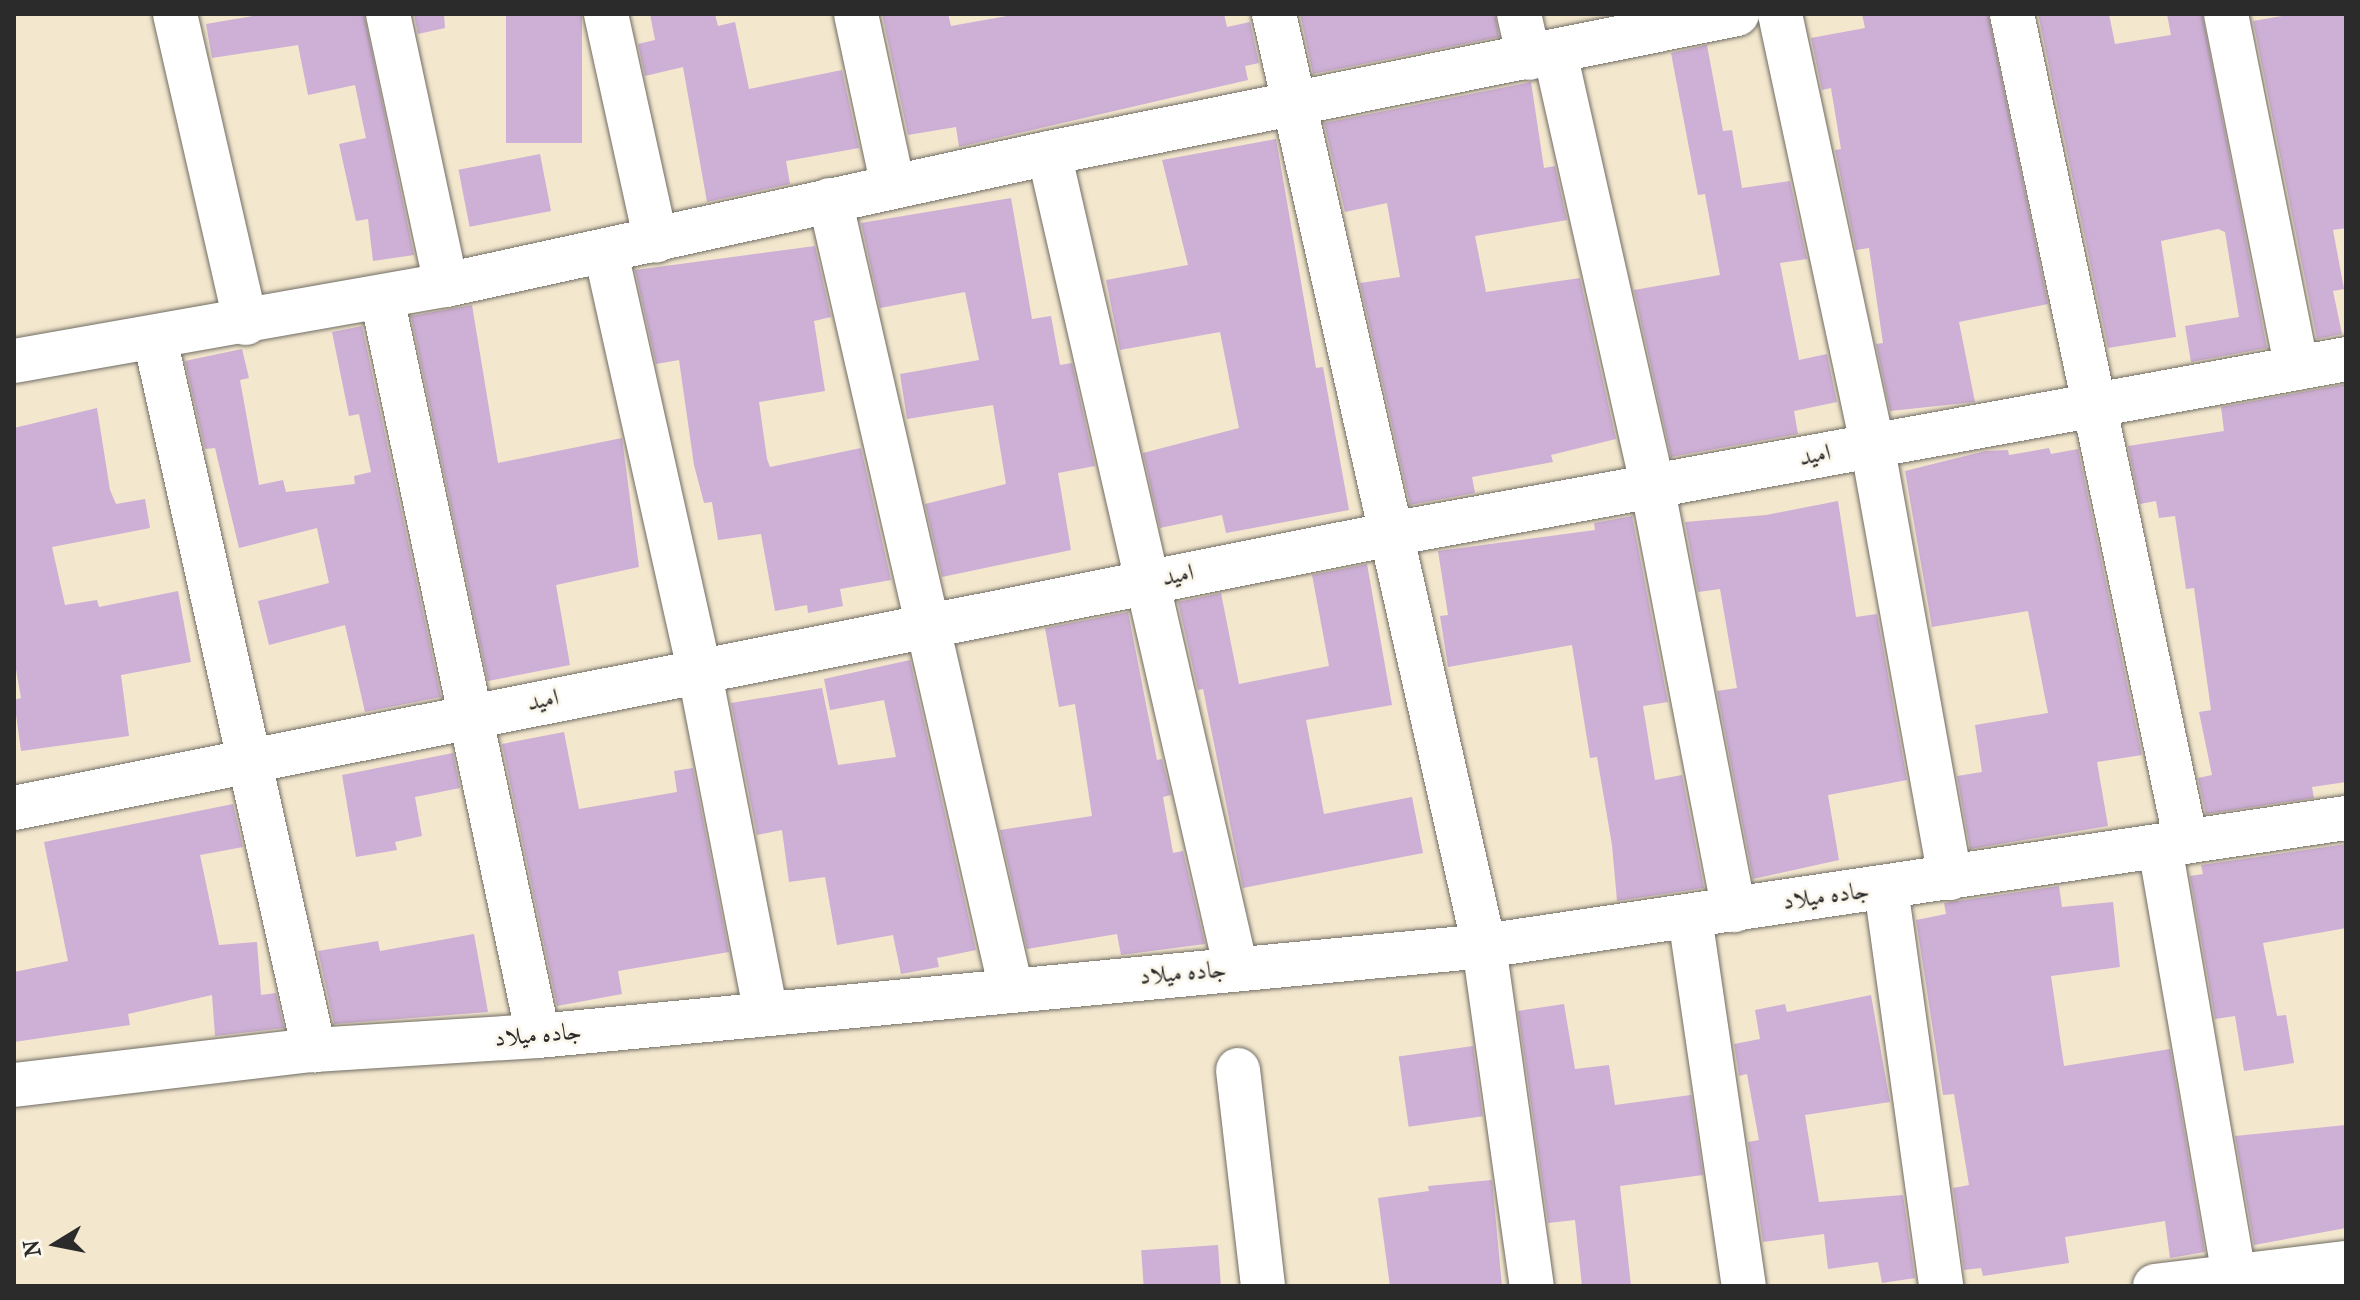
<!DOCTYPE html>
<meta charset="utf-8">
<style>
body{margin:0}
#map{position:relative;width:2360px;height:1300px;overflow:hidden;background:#f3e7ce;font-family:"IM FELL French Canon",Amiri,serif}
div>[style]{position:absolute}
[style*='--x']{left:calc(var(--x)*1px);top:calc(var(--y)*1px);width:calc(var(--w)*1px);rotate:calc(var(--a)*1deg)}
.building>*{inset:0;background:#ceafd5;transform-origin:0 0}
.roads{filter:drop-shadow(0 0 2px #716d64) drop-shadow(0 0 2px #716d64)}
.minor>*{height:44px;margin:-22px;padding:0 22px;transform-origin:22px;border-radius:22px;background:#fff}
span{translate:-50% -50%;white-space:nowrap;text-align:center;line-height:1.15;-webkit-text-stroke:6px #fbf7ec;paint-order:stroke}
.street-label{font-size:24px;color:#2b2b2b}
.frame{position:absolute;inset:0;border:16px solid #2b2b2b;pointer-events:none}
.north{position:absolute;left:16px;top:1204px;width:80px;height:80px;-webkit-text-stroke:6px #fbf7ec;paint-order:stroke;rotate:260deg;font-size:22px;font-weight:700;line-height:32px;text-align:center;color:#2b2b2b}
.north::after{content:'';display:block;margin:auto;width:28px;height:36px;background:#2b2b2b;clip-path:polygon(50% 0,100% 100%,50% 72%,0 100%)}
</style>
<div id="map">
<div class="building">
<i style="clip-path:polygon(264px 14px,364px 14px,414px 255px,373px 261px,368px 219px,356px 221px,339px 144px,366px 138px,355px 85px,308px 95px,298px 45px,212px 58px,206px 24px)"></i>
<i style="clip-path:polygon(414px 14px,444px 14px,445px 28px,418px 34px)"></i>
<i style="left:506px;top:14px;width:76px;height:129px"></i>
<i style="clip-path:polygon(650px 14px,715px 14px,718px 26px,735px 22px,749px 89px,842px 70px,859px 148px,786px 161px,790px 184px,707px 202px,683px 67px,645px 76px,638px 44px,655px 40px)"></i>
<i style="clip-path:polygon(882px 14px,948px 14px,951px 26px,1018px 14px,1224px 14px,1227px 27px,1250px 22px,1259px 63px,1245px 66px,1248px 80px,959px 147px,956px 127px,908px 135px)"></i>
<i style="clip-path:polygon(1300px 14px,1495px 14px,1499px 37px,1313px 74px)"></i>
<i style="clip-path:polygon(1862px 14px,1988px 14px,2048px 304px,1959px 322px,1975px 402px,1890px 411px,1876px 344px,1883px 343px,1869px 248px,1856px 250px,1835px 150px,1841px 149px,1831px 88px,1822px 90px,1811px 38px,1865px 28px)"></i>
<i style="clip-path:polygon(2038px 14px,2109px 14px,2115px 44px,2171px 35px,2167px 14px,2202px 14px,2267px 348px,2191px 362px,2185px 326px,2239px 317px,2225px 232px,2218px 229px,2161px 241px,2176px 337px,2108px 348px)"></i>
<i style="clip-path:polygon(2293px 14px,2346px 14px,2346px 228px,2333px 230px,2344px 289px,2333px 291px,2342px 334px,2317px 339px,2253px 21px)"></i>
<i style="clip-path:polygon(1707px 45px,1723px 131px,1732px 130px,1742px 188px,1790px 181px,1807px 259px,1780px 263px,1799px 360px,1827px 354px,1837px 402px,1794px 411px,1798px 434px,1671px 457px,1634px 290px,1720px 275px,1705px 194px,1698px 195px,1671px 53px)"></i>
<i style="clip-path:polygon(1531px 82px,1544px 168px,1555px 166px,1567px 220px,1475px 236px,1486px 292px,1580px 278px,1616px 439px,1551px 455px,1553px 462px,1472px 477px,1475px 493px,1410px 505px,1360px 283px,1400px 277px,1387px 203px,1345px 212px,1324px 123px)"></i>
<i style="clip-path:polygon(1276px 139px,1316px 368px,1323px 367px,1349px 510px,1226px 533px,1222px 515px,1160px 528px,1143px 453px,1239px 428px,1220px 332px,1120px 350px,1106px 280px,1188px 265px,1162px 160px)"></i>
<i style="left:540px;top:154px;width:58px;height:83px;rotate:79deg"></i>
<i style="clip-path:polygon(1011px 198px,1032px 319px,1051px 316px,1060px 365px,1072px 363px,1095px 466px,1058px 473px,1071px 550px,942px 577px,925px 504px,1006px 484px,993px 405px,907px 419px,900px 374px,979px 360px,965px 292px,880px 308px,861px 223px)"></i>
<i style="clip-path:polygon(815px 246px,831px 317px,814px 321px,825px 391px,759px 402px,767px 459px,770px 467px,861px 448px,891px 580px,840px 589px,843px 606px,808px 613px,807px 605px,775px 611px,761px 534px,718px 540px,712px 502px,704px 503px,694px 465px,679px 360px,656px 364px,635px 270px)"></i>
<i style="clip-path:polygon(472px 305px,498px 463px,622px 438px,639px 567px,556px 585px,570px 665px,488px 681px,411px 316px)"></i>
<i style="clip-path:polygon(362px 326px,441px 697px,365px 712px,345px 625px,269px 645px,258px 601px,329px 583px,317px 528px,239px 548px,215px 448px,205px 449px,185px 361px,242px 349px,249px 378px,240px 380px,259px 485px,283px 480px,286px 492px,355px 484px,354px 476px,371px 472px,359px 414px,349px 416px,332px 332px)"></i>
<i style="clip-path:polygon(2346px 384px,2346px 782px,2312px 787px,2314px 798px,2206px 814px,2198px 778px,2212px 775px,2199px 712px,2211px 710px,2194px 588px,2186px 589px,2175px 516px,2159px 518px,2156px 501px,2140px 504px,2128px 446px,2224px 431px,2221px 407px)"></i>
<i style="clip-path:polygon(97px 408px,110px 490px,116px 504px,145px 499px,150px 528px,52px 547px,65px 605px,97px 600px,99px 607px,178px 591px,191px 662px,121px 675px,129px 736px,21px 751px,14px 700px,21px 698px,14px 658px,14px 428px)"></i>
<i style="clip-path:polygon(2049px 448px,2051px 454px,2078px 449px,2142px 755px,2097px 762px,2108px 826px,1970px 849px,1957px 776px,1982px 772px,1975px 725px,2048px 713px,2028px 611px,1932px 627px,1905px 471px,1985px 451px,2008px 450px,2009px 455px)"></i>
<i style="clip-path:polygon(1838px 501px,1856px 617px,1877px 614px,1907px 780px,1828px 795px,1839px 860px,1753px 879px,1717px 691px,1737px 688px,1720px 589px,1698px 592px,1685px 522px,1766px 515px)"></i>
<i style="clip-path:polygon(1632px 516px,1668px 702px,1643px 706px,1655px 780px,1682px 775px,1704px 888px,1617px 901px,1612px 845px,1597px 757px,1590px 758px,1572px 645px,1448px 667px,1440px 616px,1448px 615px,1438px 551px,1595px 530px,1594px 523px)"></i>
<i style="clip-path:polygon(1367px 564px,1392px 705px,1306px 720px,1324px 814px,1412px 797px,1423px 853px,1243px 888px,1203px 689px,1198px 690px,1178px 602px,1221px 593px,1239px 684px,1329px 666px,1312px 575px)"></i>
<i style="clip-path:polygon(1128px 612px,1157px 760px,1162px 759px,1171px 795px,1163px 797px,1173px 853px,1183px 851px,1205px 944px,1121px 955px,1117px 934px,1027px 949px,1000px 830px,1092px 816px,1075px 704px,1059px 707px,1045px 628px)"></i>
<i style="clip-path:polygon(910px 660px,976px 950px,937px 958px,939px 967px,901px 974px,893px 935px,837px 945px,825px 877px,789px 882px,782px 830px,757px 835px,731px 703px,822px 688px,838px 765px,896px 757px,884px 700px,830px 710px,824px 679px)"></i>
<i style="clip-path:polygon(564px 732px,579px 809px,677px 792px,674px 771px,693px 768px,729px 952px,618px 971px,622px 994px,557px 1006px,502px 744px)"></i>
<i style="clip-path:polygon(453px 753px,460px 788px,415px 797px,422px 836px,395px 842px,397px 850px,356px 857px,342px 775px)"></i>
<i style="clip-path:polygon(233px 804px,243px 847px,200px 855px,219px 945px,257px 942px,261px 995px,276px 993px,284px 1028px,215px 1036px,212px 995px,128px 1014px,130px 1025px,14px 1042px,14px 972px,68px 961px,44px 842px)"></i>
<i style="clip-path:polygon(2346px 844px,2346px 928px,2263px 943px,2277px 1016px,2286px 1015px,2294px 1063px,2244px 1071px,2235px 1016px,2215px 1019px,2190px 876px,2203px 874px,2201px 865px)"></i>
<i style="clip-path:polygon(2059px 886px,2062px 907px,2113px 902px,2120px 967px,2051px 976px,2064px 1066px,2170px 1049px,2205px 1252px,2170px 1258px,2165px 1221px,2065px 1237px,2069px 1263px,1983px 1276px,1981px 1268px,1964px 1270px,1953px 1188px,1969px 1185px,1954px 1094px,1943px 1095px,1916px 920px,1946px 914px,1944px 903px)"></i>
<i style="clip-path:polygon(474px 934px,488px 1012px,334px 1024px,318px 951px,378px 941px,380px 951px)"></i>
<i style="clip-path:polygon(1871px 995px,1890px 1102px,1805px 1115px,1819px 1202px,1903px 1195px,1915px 1278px,1882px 1283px,1878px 1262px,1828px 1269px,1824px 1234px,1763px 1242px,1748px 1142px,1759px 1140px,1747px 1074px,1739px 1076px,1734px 1044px,1760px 1039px,1755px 1010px,1785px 1004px,1787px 1012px)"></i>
<i style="clip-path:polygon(1564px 1004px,1575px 1069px,1609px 1065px,1615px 1105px,1691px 1095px,1703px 1175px,1620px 1186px,1631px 1286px,1582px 1286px,1575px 1220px,1548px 1223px,1518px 1011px)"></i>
<i style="left:1473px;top:1046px;width:71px;height:75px;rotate:82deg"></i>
<i style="clip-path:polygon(2346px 1125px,2346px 1228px,2254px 1245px,2235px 1136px)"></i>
<i style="clip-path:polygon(1492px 1180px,1502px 1286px,1390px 1286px,1378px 1198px,1429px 1191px,1428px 1186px)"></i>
<i style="left:1218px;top:1245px;width:41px;height:77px;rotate:86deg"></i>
</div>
<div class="roads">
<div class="minor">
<i style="--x:175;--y:14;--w:317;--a:77.1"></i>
<i style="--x:388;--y:14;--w:277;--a:77.9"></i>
<i style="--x:606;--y:14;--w:232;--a:77.6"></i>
<i style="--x:856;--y:14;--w:176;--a:77.9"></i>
<i style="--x:1274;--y:14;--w:955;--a:77.3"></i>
<i style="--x:1484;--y:946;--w:343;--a:82"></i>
<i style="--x:1519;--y:14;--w:45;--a:77.2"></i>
<i style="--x:1780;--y:14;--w:440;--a:77.9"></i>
<i style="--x:1872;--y:444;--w:441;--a:79.8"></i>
<i style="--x:2012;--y:14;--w:846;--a:78.13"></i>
<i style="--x:2226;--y:14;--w:361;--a:78.7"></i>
<i style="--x:1555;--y:53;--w:443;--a:77.3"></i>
<i style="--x:1652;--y:485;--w:433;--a:79.1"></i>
<i style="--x:1049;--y:153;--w:837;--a:77.09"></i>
<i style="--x:830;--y:200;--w:809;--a:77.08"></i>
<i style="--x:606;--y:253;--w:426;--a:77.4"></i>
<i style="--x:699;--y:669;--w:350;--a:79"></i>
<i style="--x:382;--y:298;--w:754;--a:78.06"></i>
<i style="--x:155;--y:339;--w:729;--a:77.39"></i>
<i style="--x:14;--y:361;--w:439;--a:-10"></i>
<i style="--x:446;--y:285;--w:617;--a:-12.35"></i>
<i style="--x:1049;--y:153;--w:702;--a:-11.42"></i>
<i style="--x:14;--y:808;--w:1404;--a:-11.25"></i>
<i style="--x:1391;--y:534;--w:971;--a:-10.38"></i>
<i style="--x:2160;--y:847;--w:446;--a:80.2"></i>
<i style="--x:1886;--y:888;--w:402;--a:82.1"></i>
<i style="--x:1690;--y:917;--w:373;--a:81.7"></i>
<i style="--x:1238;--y:1070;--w:217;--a:83.4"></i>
<i style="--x:14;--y:1085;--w:302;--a:-6.7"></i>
<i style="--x:314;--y:1050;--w:224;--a:-3.6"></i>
<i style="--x:538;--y:1036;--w:950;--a:-5.43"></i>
<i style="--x:1484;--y:946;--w:871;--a:-8.45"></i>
<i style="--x:2155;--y:1286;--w:192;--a:-6.9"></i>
</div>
</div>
<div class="street-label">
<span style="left:1815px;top:455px;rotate:-11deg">امید</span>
<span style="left:1178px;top:575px;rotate:-11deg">امید</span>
<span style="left:543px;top:700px;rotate:-11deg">امید</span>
<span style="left:1826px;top:896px;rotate:-8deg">جاده میلاد</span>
<span style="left:1183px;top:973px;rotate:-5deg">جاده میلاد</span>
<span style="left:538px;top:1035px;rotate:-5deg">جاده میلاد</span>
</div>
<div class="frame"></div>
<div class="north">N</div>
</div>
